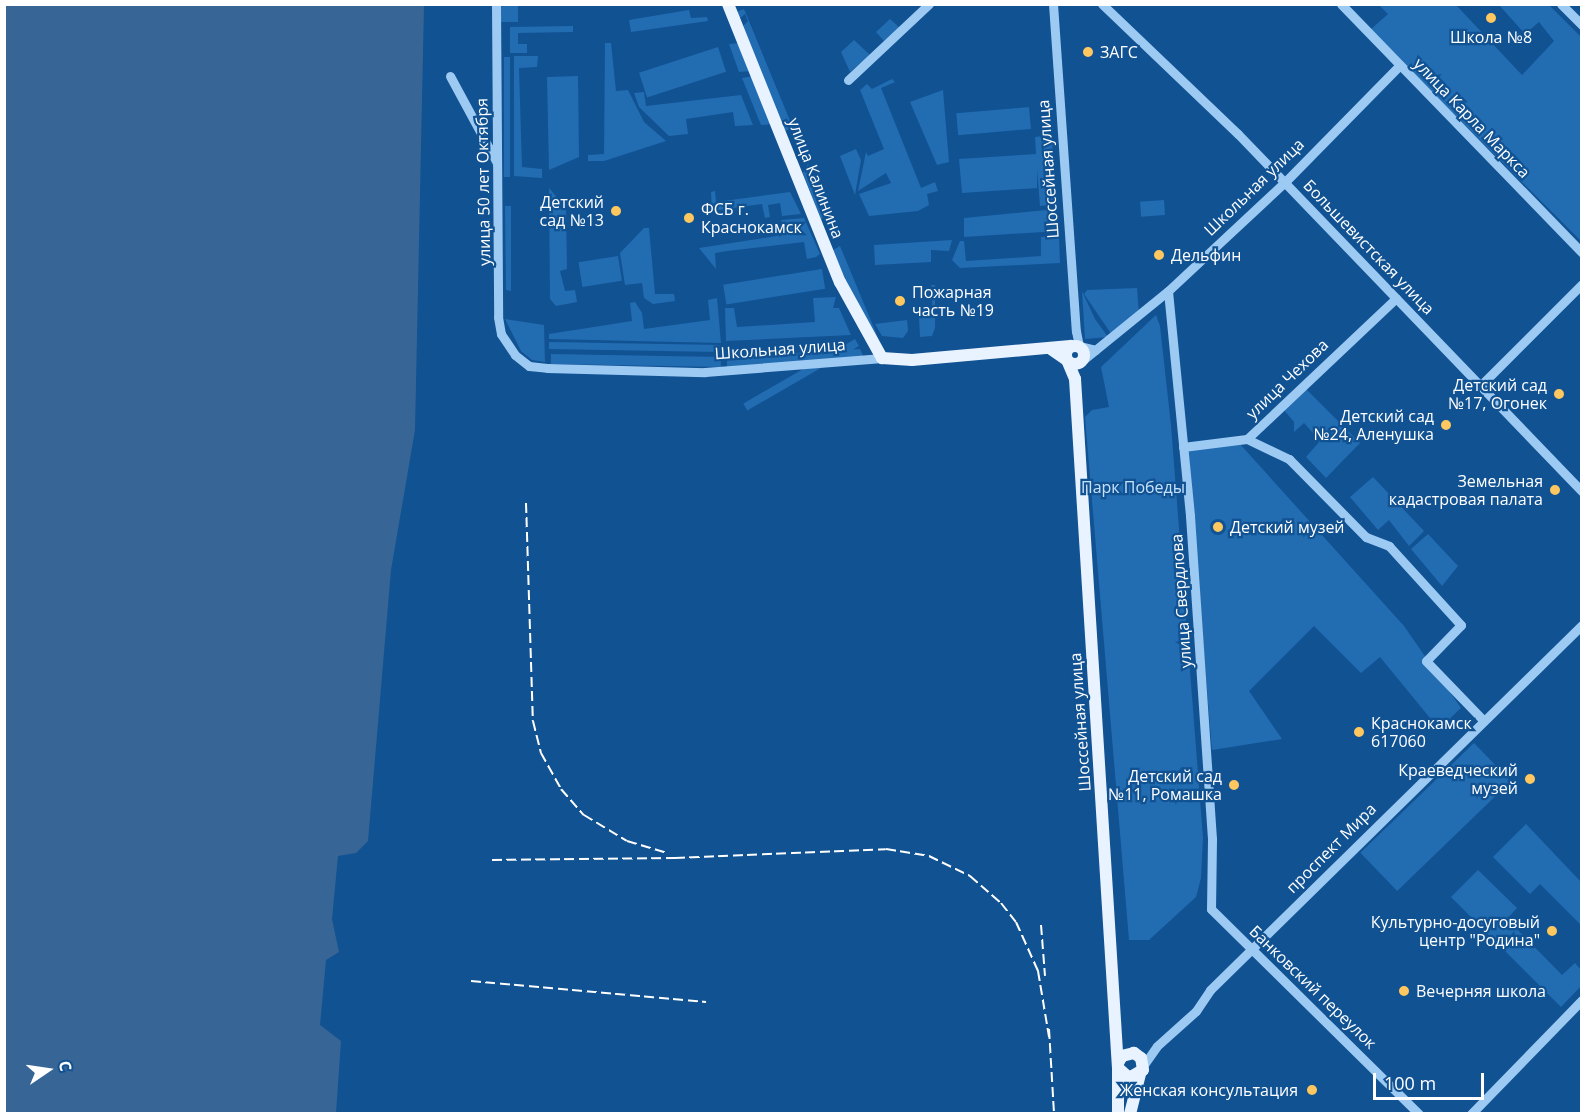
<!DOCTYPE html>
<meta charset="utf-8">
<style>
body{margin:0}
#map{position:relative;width:1586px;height:1118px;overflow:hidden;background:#115293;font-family:"Open Sans",sans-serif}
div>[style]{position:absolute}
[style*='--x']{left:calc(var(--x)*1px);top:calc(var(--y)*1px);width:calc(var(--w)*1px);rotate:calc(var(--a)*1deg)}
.green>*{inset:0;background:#226cb2;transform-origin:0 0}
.water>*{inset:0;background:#376696}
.minor>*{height:9px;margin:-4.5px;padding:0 4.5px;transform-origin:4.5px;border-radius:4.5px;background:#9dcaf3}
.major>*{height:12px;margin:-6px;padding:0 6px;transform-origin:6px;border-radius:6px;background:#e9f3ff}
.major>.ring{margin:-6px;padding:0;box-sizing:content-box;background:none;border:12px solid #e9f3ff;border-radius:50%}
.rail>*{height:2px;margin-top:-1px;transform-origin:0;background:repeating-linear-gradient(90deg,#fff 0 10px,transparent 0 14.5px)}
.dots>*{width:16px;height:16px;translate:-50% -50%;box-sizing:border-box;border:3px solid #115293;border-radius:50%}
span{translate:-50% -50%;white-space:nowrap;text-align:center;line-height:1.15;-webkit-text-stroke:4.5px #115293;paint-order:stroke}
.poi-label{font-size:16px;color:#fff}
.left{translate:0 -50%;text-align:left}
.right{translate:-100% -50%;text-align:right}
.street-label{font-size:16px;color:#fff}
.park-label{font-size:16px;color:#c5e2fd}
.frame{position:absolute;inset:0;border:6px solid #fff;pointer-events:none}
.north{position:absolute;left:18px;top:1040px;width:60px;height:60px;-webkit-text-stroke:4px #115293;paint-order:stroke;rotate:77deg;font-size:16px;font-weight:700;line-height:24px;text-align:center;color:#fff}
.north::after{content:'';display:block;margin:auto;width:21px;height:27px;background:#fff;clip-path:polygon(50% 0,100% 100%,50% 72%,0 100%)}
.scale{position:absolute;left:1373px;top:1073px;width:111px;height:27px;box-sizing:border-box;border:3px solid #fff;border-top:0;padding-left:8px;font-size:18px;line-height:21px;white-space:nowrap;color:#fff;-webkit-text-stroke:4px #115293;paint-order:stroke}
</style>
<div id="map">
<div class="green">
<i style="left:499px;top:5px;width:19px;height:17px"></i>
<i style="clip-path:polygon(1379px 5px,1456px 5px,1522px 75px,1554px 41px,1539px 22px,1525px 34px,1499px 5px,1549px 5px,1581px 37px,1581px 241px,1370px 30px,1388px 14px)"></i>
<i style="clip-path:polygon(744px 9px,793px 128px,785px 131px,742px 27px,748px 21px,745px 14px,739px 19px,736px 12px)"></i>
<i style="clip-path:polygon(689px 10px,691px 18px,707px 17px,708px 21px,631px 32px,629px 20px)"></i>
<i style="clip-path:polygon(890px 19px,900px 28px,884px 41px,876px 32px)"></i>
<i style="clip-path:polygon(573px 26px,573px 32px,518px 33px,518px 44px,527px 44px,527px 53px,510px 53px,510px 27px)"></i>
<i style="clip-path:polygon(854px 40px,870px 55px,850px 72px,841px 52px)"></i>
<i style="clip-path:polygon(605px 43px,611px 43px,616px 91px,628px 90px,644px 122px,666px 141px,604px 161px,588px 161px,588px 155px,604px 154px)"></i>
<i style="clip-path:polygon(739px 43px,751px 71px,739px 72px,729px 44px)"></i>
<i style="left:718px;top:47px;width:26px;height:83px;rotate:72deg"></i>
<i style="clip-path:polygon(514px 56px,538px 56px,537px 67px,519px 68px,522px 167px,542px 169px,542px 178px,514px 176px)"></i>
<i style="left:504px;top:57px;width:6px;height:120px"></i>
<i style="clip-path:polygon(578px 76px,579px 157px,549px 170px,547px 77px)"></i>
<i style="clip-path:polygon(753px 76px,773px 124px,761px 125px,742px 78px)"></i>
<i style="clip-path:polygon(892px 79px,895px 82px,881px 88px,921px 188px,935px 182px,938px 191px,927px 194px,929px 205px,918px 211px,869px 216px,859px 194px,891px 183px,886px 173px,858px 191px,866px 152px,868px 156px,884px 149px,860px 90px,867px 84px,872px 89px)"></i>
<i style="clip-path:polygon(943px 90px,949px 162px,937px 165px,910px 102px)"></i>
<i style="clip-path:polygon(644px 92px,646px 106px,741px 95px,753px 125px,735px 126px,733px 112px,686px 119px,688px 134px,669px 136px,639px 107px,634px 93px)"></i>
<i style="left:1029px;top:107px;width:22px;height:73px;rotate:85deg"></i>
<i style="clip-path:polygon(1052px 135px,1058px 204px,1040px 206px,1037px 169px,1037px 188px,962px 193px,959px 159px,1036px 154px,1035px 137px)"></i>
<i style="clip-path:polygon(856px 149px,861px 160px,855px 195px,840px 156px)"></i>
<i style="clip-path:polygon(808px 164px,827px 211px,821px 220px,803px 173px)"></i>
<i style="clip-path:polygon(549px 188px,566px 208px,567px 269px,560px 271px,565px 291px,575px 290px,577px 302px,556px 306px,550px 299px)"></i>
<i style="clip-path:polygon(715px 191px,716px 202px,790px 192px,801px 214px,782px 216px,780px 203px,768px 205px,770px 217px,765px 218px,762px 204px,712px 211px,711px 192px)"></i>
<i style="left:1164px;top:200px;width:15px;height:24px;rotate:86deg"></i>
<i style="clip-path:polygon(505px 206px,511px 206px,511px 291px,506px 290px)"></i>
<i style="clip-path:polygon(1057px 209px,1059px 231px,964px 237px,964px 218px)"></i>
<i style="clip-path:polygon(804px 218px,820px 254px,816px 257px,807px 259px,804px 242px,727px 251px,715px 253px,716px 269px,699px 248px,783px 235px,781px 220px)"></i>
<i style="clip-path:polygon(644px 228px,649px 228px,655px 294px,674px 294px,675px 301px,653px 304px,644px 298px,642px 283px,625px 285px,620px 253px)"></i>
<i style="clip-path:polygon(1059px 236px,1060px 263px,960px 268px,952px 260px,960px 241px,964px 241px,966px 261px,1041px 256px,1041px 237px)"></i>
<i style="clip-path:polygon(952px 240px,949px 251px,931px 250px,931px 262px,875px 265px,874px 245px)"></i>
<i style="clip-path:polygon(840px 246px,879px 340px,877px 342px,861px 317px,833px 250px)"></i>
<i style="left:618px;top:256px;width:25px;height:40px;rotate:81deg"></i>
<i style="left:822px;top:269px;width:20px;height:100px;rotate:81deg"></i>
<i style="clip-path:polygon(931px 285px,935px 285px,935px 328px,932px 336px,920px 337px,919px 318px,933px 317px)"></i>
<i style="clip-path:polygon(1137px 288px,1139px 315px,1112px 335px,1084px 294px,1087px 290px)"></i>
<i style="clip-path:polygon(1082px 291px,1095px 319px,1108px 337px,1085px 339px)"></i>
<i style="clip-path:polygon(836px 297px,833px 308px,839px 308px,851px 335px,726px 341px,725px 308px,734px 308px,737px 327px,815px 322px,813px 298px)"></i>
<i style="clip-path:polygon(717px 298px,721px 343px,549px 339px,549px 334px,632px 321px,630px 303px,635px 302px,642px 313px,644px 329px,710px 320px,708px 300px)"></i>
<i style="clip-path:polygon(1156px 315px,1160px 326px,1171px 425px,1203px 838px,1201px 878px,1196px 897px,1149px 940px,1129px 940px,1085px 417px,1092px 410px,1109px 407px,1101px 367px)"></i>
<i style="clip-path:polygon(505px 319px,544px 325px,545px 362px,532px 360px,521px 351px)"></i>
<i style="clip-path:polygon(907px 320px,908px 331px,903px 338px,882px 336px,875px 324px)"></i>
<i style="left:855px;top:339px;width:8px;height:129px;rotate:60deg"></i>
<i style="left:549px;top:342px;width:172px;height:7px;rotate:1deg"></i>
<i style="clip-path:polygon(860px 349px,864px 358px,727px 368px,727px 357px)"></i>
<i style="left:551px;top:354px;width:170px;height:10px;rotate:1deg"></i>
<i style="clip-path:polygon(1305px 388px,1360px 443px,1326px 478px,1306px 457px,1320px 441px,1304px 423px,1294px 432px,1294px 422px,1283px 409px)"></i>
<i style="clip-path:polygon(1239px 443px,1404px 626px,1461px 708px,1439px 729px,1380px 657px,1361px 673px,1314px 626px,1249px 691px,1282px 739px,1212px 750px,1187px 449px)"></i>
<i style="clip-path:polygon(1373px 477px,1424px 531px,1409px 546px,1389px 520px,1378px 530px,1350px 497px)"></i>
<i style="clip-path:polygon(1428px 534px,1458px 566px,1442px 586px,1411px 549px)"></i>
<i style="left:1474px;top:743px;width:53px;height:158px;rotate:46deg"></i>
<i style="clip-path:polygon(1526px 824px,1581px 882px,1581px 925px,1540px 884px,1530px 894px,1493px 857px)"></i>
<i style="clip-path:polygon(1478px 870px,1517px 908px,1507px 919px,1562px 975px,1575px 963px,1581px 970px,1581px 986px,1561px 1007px,1451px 897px)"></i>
</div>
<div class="water">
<i style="clip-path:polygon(5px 4px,424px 5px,415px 430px,391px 570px,368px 841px,356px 853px,338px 856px,332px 919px,339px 952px,326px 960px,320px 1025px,341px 1041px,336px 1113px,5px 1113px)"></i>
</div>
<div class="minor">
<i style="--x:496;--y:4;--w:313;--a:89.6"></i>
<i style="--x:498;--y:317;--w:17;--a:80"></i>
<i style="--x:501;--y:334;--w:25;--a:56"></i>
<i style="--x:515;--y:355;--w:18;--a:38"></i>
<i style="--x:529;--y:366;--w:18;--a:6"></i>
<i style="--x:547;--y:368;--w:158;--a:1.5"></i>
<i style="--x:705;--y:372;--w:178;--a:-4.5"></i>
<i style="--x:1053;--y:4;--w:328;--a:86"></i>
<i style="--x:1076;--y:331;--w:15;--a:79"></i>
<i style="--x:1079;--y:346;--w:17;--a:13"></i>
<i style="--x:1102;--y:4;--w:188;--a:43.7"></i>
<i style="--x:1238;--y:134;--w:496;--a:46.1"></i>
<i style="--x:1341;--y:4;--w:347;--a:45.9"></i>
<i style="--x:1561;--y:4;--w:30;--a:45"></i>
<i style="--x:450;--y:76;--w:99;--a:61.6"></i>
<i style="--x:848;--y:80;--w:111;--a:-43.2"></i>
<i style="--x:1168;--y:291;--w:226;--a:84.4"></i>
<i style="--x:1190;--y:516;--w:324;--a:86.1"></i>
<i style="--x:1212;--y:839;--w:70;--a:90.8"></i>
<i style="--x:1211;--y:909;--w:292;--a:44.6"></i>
<i style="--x:1083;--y:360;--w:109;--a:-39.1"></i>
<i style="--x:1168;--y:291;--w:160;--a:-43"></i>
<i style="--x:1285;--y:182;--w:164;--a:-45.5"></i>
<i style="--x:1481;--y:385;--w:143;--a:-45"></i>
<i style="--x:1247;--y:439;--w:47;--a:25.5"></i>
<i style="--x:1289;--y:459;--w:110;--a:45.4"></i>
<i style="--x:1366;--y:537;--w:25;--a:21"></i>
<i style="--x:1389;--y:546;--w:107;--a:47.7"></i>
<i style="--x:1461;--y:625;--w:50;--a:134.2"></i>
<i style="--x:1426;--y:661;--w:83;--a:46"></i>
<i style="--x:1183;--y:447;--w:64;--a:-7.1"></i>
<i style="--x:1247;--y:439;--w:205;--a:-43.4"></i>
<i style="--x:1143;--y:1066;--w:24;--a:-55"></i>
<i style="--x:1157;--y:1046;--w:52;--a:-41.9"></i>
<i style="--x:1196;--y:1011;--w:25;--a:-56"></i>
<i style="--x:1210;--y:990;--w:521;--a:-44.46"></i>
<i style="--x:1471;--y:1114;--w:159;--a:-45.8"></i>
</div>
<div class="major">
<i style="--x:728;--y:4;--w:300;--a:68.1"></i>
<i style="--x:840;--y:282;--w:87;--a:61.1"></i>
<i style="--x:882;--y:358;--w:30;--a:4"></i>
<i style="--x:912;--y:360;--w:159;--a:-5.1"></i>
<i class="ring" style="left:1066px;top:346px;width:6px;height:6px"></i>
<i style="--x:1051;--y:349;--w:19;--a:35"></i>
<i style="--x:1067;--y:360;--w:21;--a:67"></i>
<i style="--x:1075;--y:379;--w:690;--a:86.43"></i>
<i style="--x:1118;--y:1068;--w:15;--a:42"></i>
<i style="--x:1129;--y:1078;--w:16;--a:-30"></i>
<i style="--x:1143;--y:1070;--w:12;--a:-99"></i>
<i style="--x:1141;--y:1058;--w:9;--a:-144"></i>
<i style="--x:1134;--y:1053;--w:12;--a:166"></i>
<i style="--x:1122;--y:1056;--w:8;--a:120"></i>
<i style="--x:1118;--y:1114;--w:45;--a:-90"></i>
<i style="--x:1130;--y:1114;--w:41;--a:-76"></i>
</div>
<div class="rail">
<i style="--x:526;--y:503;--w:218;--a:88.2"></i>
<i style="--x:533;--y:721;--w:33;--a:76"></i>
<i style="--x:541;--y:753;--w:41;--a:60.9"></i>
<i style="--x:561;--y:789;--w:35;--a:49"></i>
<i style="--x:584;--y:815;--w:50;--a:31.2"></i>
<i style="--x:627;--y:841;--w:42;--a:16.7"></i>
<i style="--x:492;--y:860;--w:183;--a:-0.6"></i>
<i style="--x:675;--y:858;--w:211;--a:-2.4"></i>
<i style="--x:886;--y:849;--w:44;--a:9.2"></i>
<i style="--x:929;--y:856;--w:46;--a:26"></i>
<i style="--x:970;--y:876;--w:41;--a:41.1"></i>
<i style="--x:1001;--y:903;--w:24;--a:52"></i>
<i style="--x:1016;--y:922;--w:54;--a:65.8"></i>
<i style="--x:1038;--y:971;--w:67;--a:80.5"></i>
<i style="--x:1041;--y:925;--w:51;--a:85.5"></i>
<i style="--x:471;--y:981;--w:236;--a:5.1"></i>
<i style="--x:1049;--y:1029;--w:85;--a:86.6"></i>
</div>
<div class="dots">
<i style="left:1491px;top:18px;background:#ffc75f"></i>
<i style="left:1088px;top:52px;background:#ffc75f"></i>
<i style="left:616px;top:211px;background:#ffc75f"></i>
<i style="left:689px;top:218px;background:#ffc75f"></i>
<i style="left:1159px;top:255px;background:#ffc75f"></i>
<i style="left:900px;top:301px;background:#ffc75f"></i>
<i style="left:1559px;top:394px;background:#ffc75f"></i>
<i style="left:1446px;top:425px;background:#ffc75f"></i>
<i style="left:1555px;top:490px;background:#ffc75f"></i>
<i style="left:1218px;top:527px;background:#ffc75f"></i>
<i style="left:1359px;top:732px;background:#ffc75f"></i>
<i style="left:1530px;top:779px;background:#ffc75f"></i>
<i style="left:1234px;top:785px;background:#ffc75f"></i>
<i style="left:1552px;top:931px;background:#ffc75f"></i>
<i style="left:1404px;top:991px;background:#ffc75f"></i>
<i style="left:1312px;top:1090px;background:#ffc75f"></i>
</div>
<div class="poi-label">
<span style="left:1491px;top:37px">Школа №8</span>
<span class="left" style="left:1100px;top:52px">ЗАГС</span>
<span class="right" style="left:604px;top:211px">Детский<br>сад №13</span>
<span class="left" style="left:701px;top:218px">ФСБ г.<br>Краснокамск</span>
<span class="left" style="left:1171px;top:255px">Дельфин</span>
<span class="left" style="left:912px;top:301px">Пожарная<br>часть №19</span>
<span class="right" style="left:1547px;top:394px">Детский сад<br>№17, Огонек</span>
<span class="right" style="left:1434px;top:425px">Детский сад<br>№24, Аленушка</span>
<span class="right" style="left:1543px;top:490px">Земельная<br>кадастровая палата</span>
<span class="left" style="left:1230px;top:527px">Детский музей</span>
<span class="left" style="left:1371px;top:732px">Краснокамск<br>617060</span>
<span class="right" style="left:1518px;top:779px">Краеведческий<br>музей</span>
<span class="right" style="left:1222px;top:785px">Детский сад<br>№11, Ромашка</span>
<span class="right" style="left:1540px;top:931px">Культурно-досуговый<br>центр "Родина"</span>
<span class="left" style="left:1416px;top:991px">Вечерняя школа</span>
<span class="right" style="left:1298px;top:1090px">Женская консультация</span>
</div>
<div class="street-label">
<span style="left:1472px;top:118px;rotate:46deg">улица Карла Маркса</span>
<span style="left:1048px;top:169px;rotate:-94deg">Шоссейная улица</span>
<span style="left:816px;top:178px;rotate:69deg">улица Калинина</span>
<span style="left:483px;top:182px;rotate:-91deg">улица 50 лет Октября</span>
<span style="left:1254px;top:187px;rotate:-44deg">Школьная улица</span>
<span style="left:1369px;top:247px;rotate:46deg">Большевистская улица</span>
<span style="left:780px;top:349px;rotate:-4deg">Школьная улица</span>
<span style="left:1287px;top:379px;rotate:-44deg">улица Чехова</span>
<span style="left:1181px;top:601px;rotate:-94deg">улица Свердлова</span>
<span style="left:1080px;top:722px;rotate:-94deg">Шоссейная улица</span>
<span style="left:1331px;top:848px;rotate:-45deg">проспект Мира</span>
<span style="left:1313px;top:987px;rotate:44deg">Банковский переулок</span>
</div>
<div class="park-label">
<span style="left:1133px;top:487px">Парк Победы</span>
</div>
<div class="frame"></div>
<div class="north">С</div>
<div class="scale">100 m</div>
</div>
